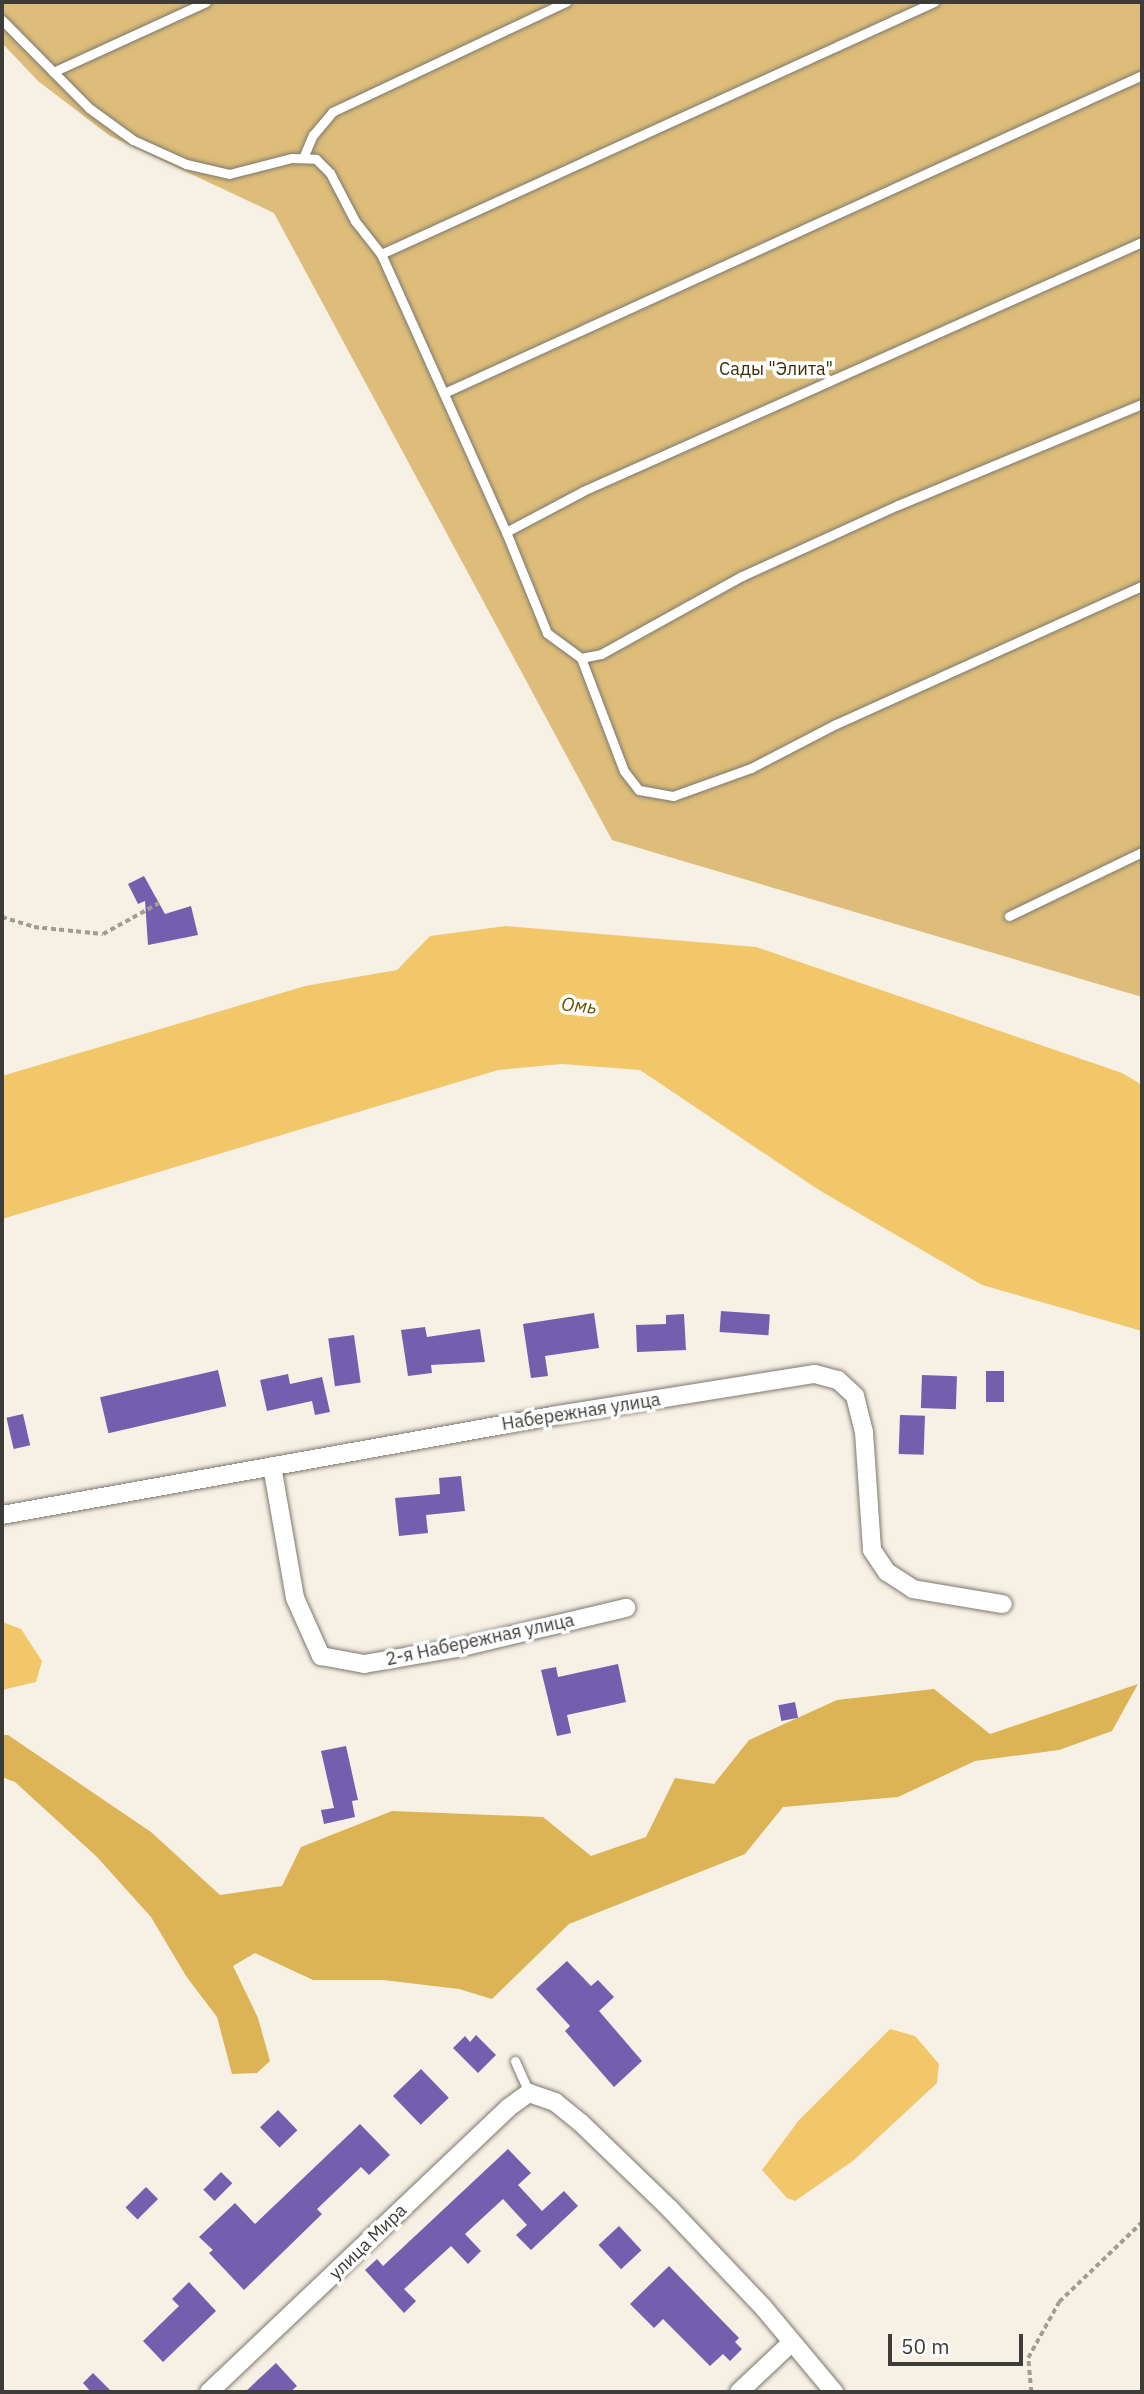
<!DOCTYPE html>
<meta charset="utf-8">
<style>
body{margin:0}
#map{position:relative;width:1144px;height:2394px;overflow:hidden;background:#f6f0e5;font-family:"IBM Plex Sans",sans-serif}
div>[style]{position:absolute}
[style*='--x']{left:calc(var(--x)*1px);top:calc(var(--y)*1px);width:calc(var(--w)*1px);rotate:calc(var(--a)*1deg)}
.green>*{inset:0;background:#ddbd79}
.forest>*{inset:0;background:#ddb455}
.water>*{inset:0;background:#f1c769}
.building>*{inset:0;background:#745faf;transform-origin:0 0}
.path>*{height:3.5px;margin-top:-1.75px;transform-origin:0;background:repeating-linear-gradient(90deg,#a19d95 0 5px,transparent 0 8.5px)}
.roads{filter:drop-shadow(0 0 2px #7d786e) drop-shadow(0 0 2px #7d786e)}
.service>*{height:9px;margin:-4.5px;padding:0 4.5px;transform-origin:4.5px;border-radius:4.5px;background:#fff}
.minor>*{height:18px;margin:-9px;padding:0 9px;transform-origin:9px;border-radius:9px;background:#fff}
span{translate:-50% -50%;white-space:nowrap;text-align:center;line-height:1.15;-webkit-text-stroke:7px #fefefe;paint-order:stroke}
.park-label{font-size:18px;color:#3d2c02}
.street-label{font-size:18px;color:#3e3c38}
.water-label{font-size:19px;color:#6b5001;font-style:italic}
.frame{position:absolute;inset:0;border:4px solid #3e3c38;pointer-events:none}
.scale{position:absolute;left:888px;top:2334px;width:135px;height:32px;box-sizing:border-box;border:4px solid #3e3c38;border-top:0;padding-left:9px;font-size:21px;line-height:24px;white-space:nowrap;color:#3e3c38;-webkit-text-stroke:5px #fefefe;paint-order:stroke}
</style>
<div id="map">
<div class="green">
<i style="clip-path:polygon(2px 2px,1142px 2px,1142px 997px,612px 840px,274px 213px,110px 136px,38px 81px,2px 43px)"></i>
</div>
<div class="forest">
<i style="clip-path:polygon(1138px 1684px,1112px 1731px,1059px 1750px,975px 1761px,898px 1797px,783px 1807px,745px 1854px,569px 1924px,492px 1999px,459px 1989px,383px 1980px,313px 1980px,255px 1953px,233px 1966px,258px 2018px,270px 2061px,257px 2073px,232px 2074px,217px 2017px,186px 1976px,151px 1917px,97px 1857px,15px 1782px,2px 1777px,2px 1735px,8px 1735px,151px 1832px,220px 1895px,282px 1886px,301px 1847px,392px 1811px,543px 1817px,591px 1856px,646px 1837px,675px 1778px,714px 1784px,749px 1740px,837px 1700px,934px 1689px,990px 1734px)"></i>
</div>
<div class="water">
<i style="clip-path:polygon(506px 926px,756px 947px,1122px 1073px,1142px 1085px,1142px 1331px,982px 1285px,819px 1190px,640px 1070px,562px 1064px,498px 1070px,2px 1219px,2px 1076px,305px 986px,397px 970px,430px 936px)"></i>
<i style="clip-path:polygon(2px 1622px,21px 1629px,42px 1661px,36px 1682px,2px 1690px)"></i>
<i style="clip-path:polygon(890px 2029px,915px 2036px,939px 2064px,937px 2083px,854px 2160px,795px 2201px,787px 2198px,762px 2170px,799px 2120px)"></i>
</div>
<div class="building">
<i style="clip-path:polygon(144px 876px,165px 914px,191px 906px,198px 935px,148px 945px,145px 901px,138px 904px,128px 884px)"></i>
<i style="left:721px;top:1311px;width:49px;height:21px;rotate:4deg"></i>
<i style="clip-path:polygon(594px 1313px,599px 1348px,545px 1356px,548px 1376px,531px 1378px,523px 1324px)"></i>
<i style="clip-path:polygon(684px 1314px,686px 1350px,637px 1352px,636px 1325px,666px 1324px,666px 1315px)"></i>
<i style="clip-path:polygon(425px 1327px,427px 1337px,480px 1329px,485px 1362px,431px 1365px,432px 1373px,408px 1376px,401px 1330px)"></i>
<i style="left:354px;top:1335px;width:48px;height:26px;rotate:82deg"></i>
<i style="left:218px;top:1370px;width:37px;height:121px;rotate:77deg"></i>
<i style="left:986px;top:1371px;width:18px;height:31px"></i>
<i style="clip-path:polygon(288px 1374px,290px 1384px,322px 1377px,330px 1412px,315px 1415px,312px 1401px,267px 1411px,260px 1380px)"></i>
<i style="left:922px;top:1375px;width:35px;height:33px;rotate:2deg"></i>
<i style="left:23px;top:1414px;width:32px;height:17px;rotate:77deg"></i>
<i style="left:900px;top:1415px;width:25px;height:39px;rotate:2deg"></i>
<i style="clip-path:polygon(461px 1476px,465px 1511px,426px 1515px,428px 1533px,399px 1536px,395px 1498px,440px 1494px,439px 1478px)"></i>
<i style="clip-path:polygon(618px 1664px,626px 1702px,567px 1715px,571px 1733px,557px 1736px,541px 1670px,556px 1667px,558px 1677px)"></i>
<i style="left:795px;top:1702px;width:16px;height:17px;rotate:79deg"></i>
<i style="clip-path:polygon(346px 1746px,358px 1800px,352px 1801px,355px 1817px,324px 1824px,321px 1810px,334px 1808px,321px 1751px)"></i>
<i style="clip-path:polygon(567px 1961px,591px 1986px,598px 1980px,614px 1997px,599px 2011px,642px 2061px,614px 2087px,565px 2031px,570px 2026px,536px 1989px)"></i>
<i style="clip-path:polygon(476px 2035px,496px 2055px,478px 2073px,453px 2048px,465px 2036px,470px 2042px)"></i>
<i style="left:421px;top:2069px;width:40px;height:39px;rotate:46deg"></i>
<i style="left:278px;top:2110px;width:28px;height:25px;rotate:46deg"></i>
<i style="clip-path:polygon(360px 2124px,390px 2155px,369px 2175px,361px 2167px,317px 2209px,322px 2214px,244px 2290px,209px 2253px,213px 2250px,199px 2237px,235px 2203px,255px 2224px)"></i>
<i style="clip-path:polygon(508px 2149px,531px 2173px,518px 2185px,542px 2211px,564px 2191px,578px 2206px,531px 2250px,516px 2235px,527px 2225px,503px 2199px,465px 2234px,481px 2251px,468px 2264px,451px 2246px,404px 2289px,416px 2301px,404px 2313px,365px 2270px,377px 2259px,383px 2266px)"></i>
<i style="left:221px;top:2172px;width:16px;height:25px;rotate:45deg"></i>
<i style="left:146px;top:2187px;width:17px;height:29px;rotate:45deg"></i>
<i style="left:619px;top:2226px;width:33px;height:28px;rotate:47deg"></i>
<i style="clip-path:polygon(669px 2266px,739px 2338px,735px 2342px,742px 2349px,730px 2361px,723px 2354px,710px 2366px,663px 2319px,654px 2328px,630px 2304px)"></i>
<i style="clip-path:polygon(189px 2282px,216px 2311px,163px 2362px,143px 2341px,179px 2306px,172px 2299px)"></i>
<i style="clip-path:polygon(276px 2363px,297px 2386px,290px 2392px,245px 2392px)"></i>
<i style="clip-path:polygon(93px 2373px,112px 2392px,91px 2392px,83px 2383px)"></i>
</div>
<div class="path">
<i style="--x:2;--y:917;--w:34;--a:17"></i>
<i style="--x:34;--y:927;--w:69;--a:5.8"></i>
<i style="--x:103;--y:934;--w:64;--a:-29"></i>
<i style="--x:1031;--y:2392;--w:34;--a:-95"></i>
<i style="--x:1028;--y:2358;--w:64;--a:-61"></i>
<i style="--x:1059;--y:2302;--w:115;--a:-43.9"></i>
</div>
<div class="roads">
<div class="service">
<i style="--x:2;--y:20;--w:124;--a:45.3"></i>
<i style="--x:89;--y:108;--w:54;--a:36"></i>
<i style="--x:133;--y:140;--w:58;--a:24.4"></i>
<i style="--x:186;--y:164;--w:44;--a:13.1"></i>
<i style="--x:229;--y:174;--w:65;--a:-14.3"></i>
<i style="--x:292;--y:158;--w:24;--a:2"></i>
<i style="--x:316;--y:159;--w:20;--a:45"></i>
<i style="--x:330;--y:173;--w:54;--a:62.5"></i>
<i style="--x:355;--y:221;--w:42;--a:51.8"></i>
<i style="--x:381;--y:254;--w:305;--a:65.8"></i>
<i style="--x:506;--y:532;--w:109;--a:67.9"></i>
<i style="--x:547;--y:633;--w:42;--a:36.3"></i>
<i style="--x:581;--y:658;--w:20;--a:-11"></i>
<i style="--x:601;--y:654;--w:161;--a:-29"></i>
<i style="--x:742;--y:576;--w:171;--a:-24.5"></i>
<i style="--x:898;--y:505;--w:264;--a:-22.5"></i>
<i style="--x:53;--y:72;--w:168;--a:-24.6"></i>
<i style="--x:303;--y:158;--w:25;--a:-67"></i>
<i style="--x:313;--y:135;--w:30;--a:-50"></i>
<i style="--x:332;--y:112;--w:259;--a:-25.2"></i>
<i style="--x:381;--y:254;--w:608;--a:-24.5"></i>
<i style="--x:444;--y:393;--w:767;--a:-24.49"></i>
<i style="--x:506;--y:532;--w:87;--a:-28"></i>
<i style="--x:583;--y:491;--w:612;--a:-24.01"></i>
<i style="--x:581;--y:658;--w:121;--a:69.2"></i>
<i style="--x:624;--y:771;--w:24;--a:52"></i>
<i style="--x:639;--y:790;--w:35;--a:10"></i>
<i style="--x:673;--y:796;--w:83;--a:-19.7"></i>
<i style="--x:751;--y:768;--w:96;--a:-27.4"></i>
<i style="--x:836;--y:724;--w:336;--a:-24.3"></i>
<i style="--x:1009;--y:916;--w:148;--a:-25.7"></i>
<i style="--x:515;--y:2061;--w:35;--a:66"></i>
</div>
<div class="minor">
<i style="--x:272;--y:1466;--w:134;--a:80.1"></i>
<i style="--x:295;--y:1598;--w:64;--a:65.9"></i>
<i style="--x:321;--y:1656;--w:44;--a:10.5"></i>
<i style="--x:364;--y:1664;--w:99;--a:-9.8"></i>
<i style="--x:462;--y:1647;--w:169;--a:-13.4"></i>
<i style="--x:2;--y:1515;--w:559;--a:-10.2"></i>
<i style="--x:552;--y:1416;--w:266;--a:-9.1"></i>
<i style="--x:815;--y:1374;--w:24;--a:15"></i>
<i style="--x:838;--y:1380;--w:23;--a:43"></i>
<i style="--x:855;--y:1396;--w:37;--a:76"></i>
<i style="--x:864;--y:1432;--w:118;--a:86.1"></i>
<i style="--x:872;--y:1550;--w:27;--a:56"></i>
<i style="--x:887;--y:1572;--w:31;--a:33"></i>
<i style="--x:913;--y:1589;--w:91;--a:9.5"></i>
<i style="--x:209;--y:2392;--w:412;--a:-43.5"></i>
<i style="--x:508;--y:2108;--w:26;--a:-36"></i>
<i style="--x:529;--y:2093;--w:28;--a:19"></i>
<i style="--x:555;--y:2102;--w:33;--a:39"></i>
<i style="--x:581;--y:2123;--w:124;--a:44"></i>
<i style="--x:670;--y:2209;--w:135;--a:46.5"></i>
<i style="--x:763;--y:2307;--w:111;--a:50.1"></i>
<i style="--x:739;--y:2392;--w:70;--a:-43.3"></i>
</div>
</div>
<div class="park-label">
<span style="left:776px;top:369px">Сады "Элита"</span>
</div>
<div class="street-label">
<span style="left:581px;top:1412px;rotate:-9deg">Набережная улица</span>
<span style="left:480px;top:1640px;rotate:-12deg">2-я Набережная улица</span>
<span style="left:368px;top:2242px;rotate:-44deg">улица Мира</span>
</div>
<div class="water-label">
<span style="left:579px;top:1006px;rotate:6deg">Омь</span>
</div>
<div class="frame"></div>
<div class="scale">50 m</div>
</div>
